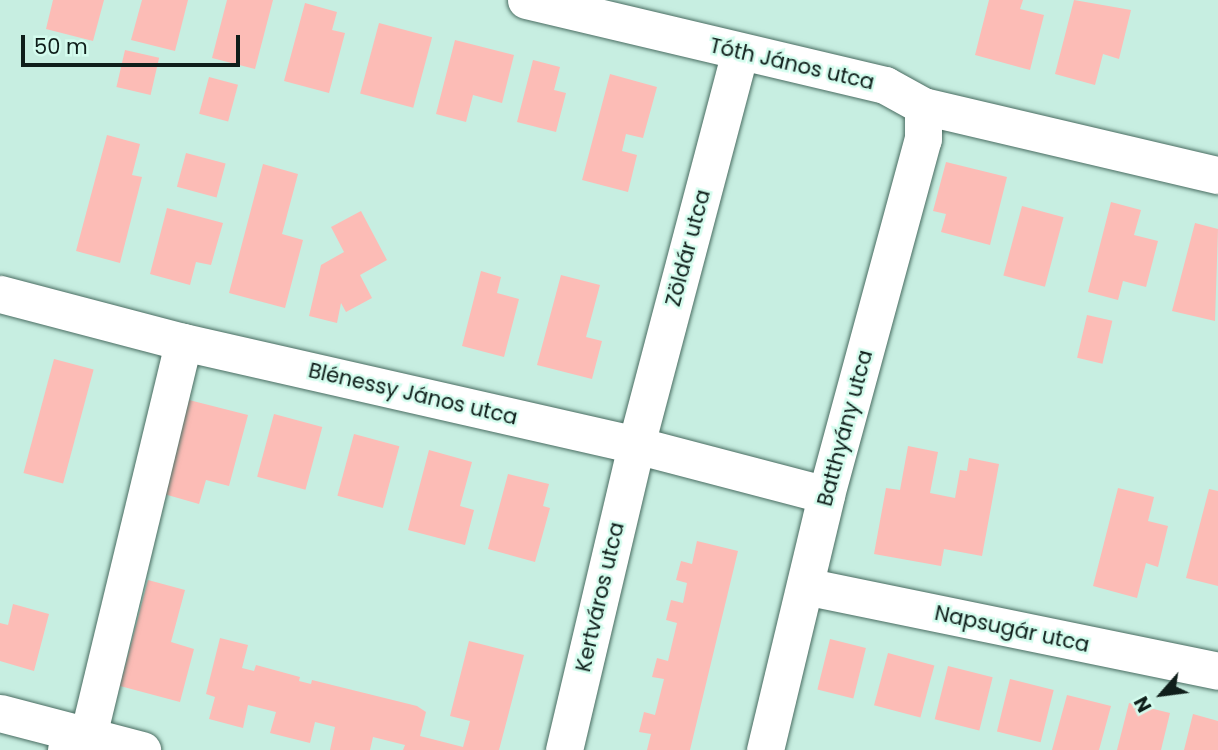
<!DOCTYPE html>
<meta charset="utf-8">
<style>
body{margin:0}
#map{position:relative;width:1218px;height:750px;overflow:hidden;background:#c7eee1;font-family:Poppins,sans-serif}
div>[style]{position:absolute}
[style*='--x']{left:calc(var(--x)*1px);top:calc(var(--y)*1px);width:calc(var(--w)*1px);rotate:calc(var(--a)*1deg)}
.building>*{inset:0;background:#fcbcb6;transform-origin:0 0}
.roads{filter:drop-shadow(0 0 2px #496c61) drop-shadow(0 0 2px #496c61)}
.minor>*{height:37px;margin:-18.5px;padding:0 18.5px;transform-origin:18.5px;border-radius:18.5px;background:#fff}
span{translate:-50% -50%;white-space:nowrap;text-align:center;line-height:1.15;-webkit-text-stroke:5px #d4fcee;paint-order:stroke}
.street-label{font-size:21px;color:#0f1e1a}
.north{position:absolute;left:1127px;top:659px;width:70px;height:70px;-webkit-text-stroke:5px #d4fcee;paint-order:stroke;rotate:242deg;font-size:19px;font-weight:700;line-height:28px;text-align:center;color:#0f1e1a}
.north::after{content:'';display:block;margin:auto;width:24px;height:32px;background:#0f1e1a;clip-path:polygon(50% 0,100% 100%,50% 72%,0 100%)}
.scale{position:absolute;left:21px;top:35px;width:219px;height:32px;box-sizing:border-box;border:4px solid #0f1e1a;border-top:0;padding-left:9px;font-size:21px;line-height:24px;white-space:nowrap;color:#0f1e1a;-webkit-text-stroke:5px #d4fcee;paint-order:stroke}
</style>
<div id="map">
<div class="building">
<i style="clip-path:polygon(53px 0,104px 0,93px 41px,46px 29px)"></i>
<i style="clip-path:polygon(142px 0,188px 0,175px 51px,131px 40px)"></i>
<i style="clip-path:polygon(227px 0,273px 0,255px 69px,212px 58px)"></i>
<i style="clip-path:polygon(989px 0,1023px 0,1020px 9px,1044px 15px,1030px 70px,975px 55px)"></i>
<i style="clip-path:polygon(1074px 0,1131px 10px,1119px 59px,1103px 54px,1095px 85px,1055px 74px)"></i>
<i style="clip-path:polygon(305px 3px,337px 12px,332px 30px,345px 33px,329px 93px,284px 81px)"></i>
<i style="left:379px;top:23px;width:55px;height:73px;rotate:15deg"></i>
<i style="clip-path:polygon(455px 40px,514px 55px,502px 103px,473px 95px,466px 122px,436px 114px)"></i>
<i style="left:125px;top:50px;width:35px;height:38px;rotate:13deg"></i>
<i style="clip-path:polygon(533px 60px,560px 67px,554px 90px,566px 93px,556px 132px,517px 122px)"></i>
<i style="clip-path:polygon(610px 74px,657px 87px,643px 138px,626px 134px,622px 151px,637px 155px,628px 192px,582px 180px)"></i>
<i style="left:209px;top:77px;width:30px;height:38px;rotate:15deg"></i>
<i style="clip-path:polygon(107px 135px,140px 144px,132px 175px,142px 177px,120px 263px,76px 251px)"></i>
<i style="left:186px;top:153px;width:41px;height:35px;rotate:15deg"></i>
<i style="clip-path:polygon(946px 162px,1007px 177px,990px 245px,941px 232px,946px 214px,933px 211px)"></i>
<i style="clip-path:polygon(263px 164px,298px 174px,282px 234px,303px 240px,285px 308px,229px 293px)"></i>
<i style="clip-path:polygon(1111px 202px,1141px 210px,1134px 235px,1158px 241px,1146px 287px,1123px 281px,1118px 300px,1088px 292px)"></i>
<i style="left:1022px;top:206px;width:43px;height:72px;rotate:15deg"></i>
<i style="clip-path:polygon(167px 208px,223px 223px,211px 265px,196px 262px,190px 285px,150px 274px)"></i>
<i style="clip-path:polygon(361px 211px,387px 260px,360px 275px,372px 298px,346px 312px,341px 303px,337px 323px,309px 316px,321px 265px,344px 252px,331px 227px)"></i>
<i style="clip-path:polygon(1195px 223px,1218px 229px,1215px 321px,1172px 311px)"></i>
<i style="clip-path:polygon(481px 271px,501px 277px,497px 293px,519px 299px,504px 357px,462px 346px)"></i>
<i style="clip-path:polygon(561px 275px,600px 285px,586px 337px,602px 341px,592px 379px,537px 365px)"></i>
<i style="left:1087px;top:315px;width:26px;height:44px;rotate:13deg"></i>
<i style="left:54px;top:359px;width:41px;height:118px;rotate:15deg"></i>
<i style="clip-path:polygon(189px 400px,248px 415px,229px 486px,206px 480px,199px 504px,164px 494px)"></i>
<i style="left:274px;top:414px;width:50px;height:65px;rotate:15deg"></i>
<i style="left:354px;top:434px;width:47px;height:64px;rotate:15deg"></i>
<i style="clip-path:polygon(908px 446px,938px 452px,930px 493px,955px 498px,960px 470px,967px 471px,969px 458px,999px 464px,982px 556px,944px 549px,941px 566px,874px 554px,886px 488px,900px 490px)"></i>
<i style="clip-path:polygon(429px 450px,472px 462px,460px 506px,474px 510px,465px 545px,408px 530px)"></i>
<i style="clip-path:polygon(508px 474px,549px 484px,543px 506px,550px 508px,535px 562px,488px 549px)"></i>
<i style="clip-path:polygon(1118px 488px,1154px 497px,1148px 521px,1168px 526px,1158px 567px,1146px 563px,1137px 598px,1093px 586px)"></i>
<i style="clip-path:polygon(1209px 489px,1218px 491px,1218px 586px,1186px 578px)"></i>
<i style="clip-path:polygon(697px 541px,738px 551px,690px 750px,647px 750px,651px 734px,639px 732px,644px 712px,655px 715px,664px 679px,652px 677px,657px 658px,668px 661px,677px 623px,666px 620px,671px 600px,683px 603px,687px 583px,676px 580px,681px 561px,692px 564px)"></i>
<i style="clip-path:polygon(148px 580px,185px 590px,171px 642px,194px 649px,180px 702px,120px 686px)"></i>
<i style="clip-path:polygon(13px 604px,49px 614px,34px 671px,0 661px,0 623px,8px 625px)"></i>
<i style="clip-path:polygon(220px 638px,248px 645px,242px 668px,254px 671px,256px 665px,300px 677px,299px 681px,311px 684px,312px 680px,417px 706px,426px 712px,420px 736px,463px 747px,470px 721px,450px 716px,469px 641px,524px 655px,499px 750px,403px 750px,405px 745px,373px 737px,370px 750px,330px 750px,335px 727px,315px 722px,310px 743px,270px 733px,276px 712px,248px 705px,243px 728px,209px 719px,215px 697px,206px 694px)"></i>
<i style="left:830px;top:639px;width:37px;height:52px;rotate:14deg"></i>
<i style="left:888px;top:653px;width:48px;height:54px;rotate:15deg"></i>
<i style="left:948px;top:666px;width:46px;height:55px;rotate:14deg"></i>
<i style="left:1010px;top:679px;width:45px;height:54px;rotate:14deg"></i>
<i style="clip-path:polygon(1067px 695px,1111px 706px,1099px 750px,1052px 750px)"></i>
<i style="clip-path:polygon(1129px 703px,1170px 713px,1161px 750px,1117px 750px)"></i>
<i style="clip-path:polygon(1193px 714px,1218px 721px,1218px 750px,1184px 750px)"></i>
</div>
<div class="roads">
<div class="minor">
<i style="--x:526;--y:0;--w:369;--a:13.3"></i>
<i style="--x:885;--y:85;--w:43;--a:28.9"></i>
<i style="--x:923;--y:106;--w:303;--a:13.2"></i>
<i style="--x:0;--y:294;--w:189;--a:14.7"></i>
<i style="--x:183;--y:342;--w:465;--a:12.8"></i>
<i style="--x:636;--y:445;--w:196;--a:14.7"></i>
<i style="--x:805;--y:586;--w:422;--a:11.6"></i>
<i style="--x:0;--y:713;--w:147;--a:14.6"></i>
<i style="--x:66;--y:750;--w:26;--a:-32"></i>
<i style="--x:88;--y:736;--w:405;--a:-76.4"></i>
<i style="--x:564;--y:750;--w:313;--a:-76.7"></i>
<i style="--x:636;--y:445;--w:407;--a:-75.2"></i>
<i style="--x:765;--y:750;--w:262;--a:-76.5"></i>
<i style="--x:826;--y:495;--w:369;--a:-74.8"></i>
<i style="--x:923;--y:139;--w:33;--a:-90"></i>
</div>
</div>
<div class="street-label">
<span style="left:792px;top:64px;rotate:13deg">Tóth János utca</span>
<span style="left:688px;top:248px;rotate:-75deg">Zöldár utca</span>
<span style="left:413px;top:394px;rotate:13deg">Blénessy János utca</span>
<span style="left:845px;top:428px;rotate:-75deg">Batthyány utca</span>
<span style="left:600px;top:597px;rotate:-77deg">Kertváros utca</span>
<span style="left:1012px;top:629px;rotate:12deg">Napsugár utca</span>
</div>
<div class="north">N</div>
<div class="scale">50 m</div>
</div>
